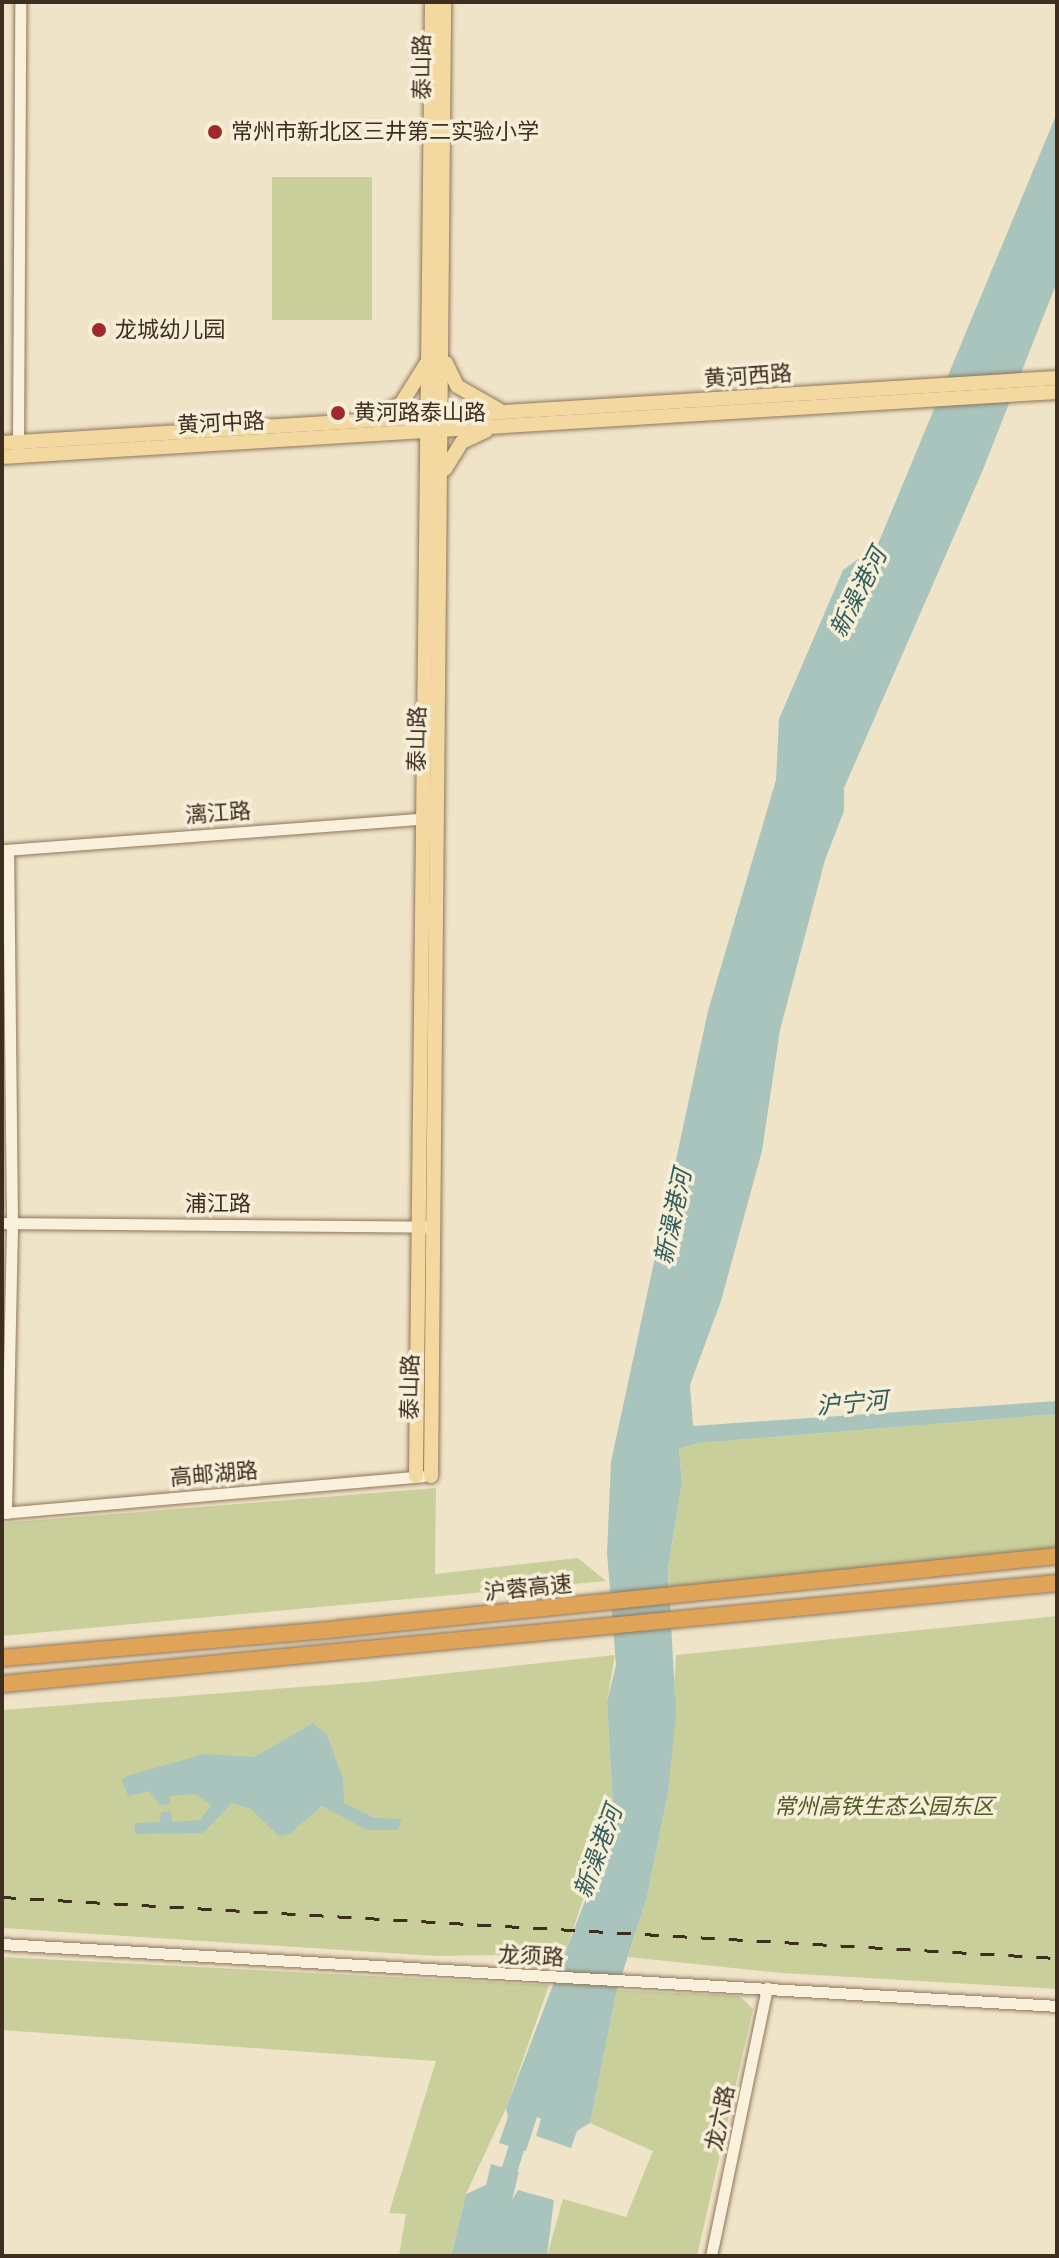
<!DOCTYPE html>
<meta charset="utf-8">
<style>
body{margin:0}
#map{position:relative;width:1059px;height:2258px;overflow:hidden;background:#f0e4c8;font-family:"Times New Roman","Noto Sans SC",serif}
div>[style]{position:absolute}
[style*='--x']{left:calc(var(--x)*1px);top:calc(var(--y)*1px);width:calc(var(--w)*1px);rotate:calc(var(--a)*1deg)}
.green>*{inset:0;background:#c9cf9b;transform-origin:0 0}
.water>*{inset:0;background:#a9c4bc}
.river>*{height:16px;margin:-8px;padding:0 8px;transform-origin:8px;border-radius:8px;background:#a9c4bc}
.roads{filter:drop-shadow(0 0 2px #8d765c) drop-shadow(0 0 2px #8d765c)}
.minor>*{height:11px;margin:-5.5px;padding:0 5.5px;transform-origin:5.5px;border-radius:5.5px;background:#faf1dc}
.major>*{height:14px;margin:-7px;padding:0 7px;transform-origin:7px;border-radius:7px;background:#f3d9a0}
.highway>*{height:16px;margin:-8px;padding:0 8px;transform-origin:8px;border-radius:8px;background:#e0a458}
.rail>*{height:3px;margin-top:-1.5px;transform-origin:0;background:repeating-linear-gradient(90deg,#3d2e20 0 14px,transparent 0 28px)}
.dots>*{width:22px;height:22px;translate:-50% -50%;box-sizing:border-box;border:4px solid #f7eed8;border-radius:50%}
span{translate:-50% -50%;white-space:nowrap;text-align:center;line-height:1.15;-webkit-text-stroke:7px #f7eed8;paint-order:stroke}
.street-label{font-size:22px;color:#3d2e20}
.poi-label{font-size:22px;color:#3d2e20}
.left{translate:0 -50%;text-align:left}
.park-label{font-size:22px;color:#4d5a26;font-style:italic}
.water-label{font-size:24px;color:#2f5d5a;font-style:italic}
.frame{position:absolute;inset:0;border:4px solid #3d2e20;pointer-events:none}
</style>
<div id="map">
<div class="green">
<i style="left:372px;top:177px;width:143px;height:100px;rotate:90deg"></i>
<i style="clip-path:polygon(1057px 1414px,1057px 1549px,670px 1588px,668px 1568px,682px 1483px,679px 1449px,699px 1443px)"></i>
<i style="clip-path:polygon(436px 1488px,435px 1574px,578px 1558px,606px 1581px,2px 1636px,2px 1523px)"></i>
<i style="clip-path:polygon(1057px 1616px,1057px 1989px,782px 1973px,628px 1957px,647px 1897px,668px 1793px,676px 1655px)"></i>
<i style="clip-path:polygon(615px 1655px,607px 1701px,613px 1808px,565px 1954px,436px 1956px,2px 1928px,2px 1710px,366px 1682px)"></i>
<i style="clip-path:polygon(2px 1957px,549px 1985px,506px 2108px,466px 2194px,451px 2256px,399px 2256px,406px 2214px,389px 2213px,436px 2061px,2px 2030px)"></i>
<i style="clip-path:polygon(617px 1990px,740px 1996px,753px 2009px,697px 2256px,547px 2256px,563px 2199px,626px 2217px,653px 2151px,590px 2123px)"></i>
</div>
<div class="water">
<i style="clip-path:polygon(1057px 113px,1057px 282px,982px 472px,844px 788px,844px 811px,825px 860px,780px 1030px,762px 1151px,721px 1301px,690px 1385px,693px 1426px,1057px 1401px,1057px 1414px,699px 1443px,679px 1449px,682px 1483px,668px 1568px,676px 1714px,668px 1793px,647px 1897px,617px 1990px,590px 2123px,577px 2131px,571px 2148px,536px 2136px,541px 2119px,537px 2117px,526px 2151px,499px 2143px,508px 2117px,506px 2108px,593px 1880px,613px 1808px,607px 1701px,616px 1665px,607px 1553px,611px 1462px,708px 1011px,776px 780px,779px 719px,843px 570px,878px 544px)"></i>
<i style="clip-path:polygon(313px 1723px,327px 1735px,343px 1779px,344px 1803px,375px 1818px,402px 1819px,398px 1830px,367px 1830px,322px 1806px,289px 1834px,279px 1836px,251px 1809px,232px 1803px,203px 1833px,135px 1834px,135px 1823px,160px 1822px,161px 1812px,171px 1811px,172px 1822px,200px 1820px,211px 1805px,195px 1794px,170px 1796px,170px 1804px,160px 1805px,149px 1791px,128px 1796px,122px 1779px,127px 1776px,204px 1754px,255px 1757px)"></i>
<i style="clip-path:polygon(491px 2164px,519px 2172px,512px 2200px,518px 2190px,554px 2200px,547px 2256px,451px 2256px,466px 2194px,486px 2185px)"></i>
</div>
<div class="river">
<i style="--x:504;--y:2188;--w:61;--a:-72.8"></i>
</div>
<div class="roads">
<div class="minor">
<i style="--x:18;--y:447;--w:445;--a:-89.7"></i>
<i style="--x:4;--y:850;--w:426;--a:-4.3"></i>
<i style="--x:2;--y:1223;--w:431;--a:0.5"></i>
<i style="--x:2;--y:1513;--w:422;--a:-5"></i>
<i style="--x:6;--y:1513;--w:290;--a:-88.8"></i>
<i style="--x:12;--y:1223;--w:373;--a:-90.6"></i>
<i style="--x:2;--y:1944;--w:1057;--a:3.36"></i>
<i style="--x:711;--y:2256;--w:274;--a:-78.2"></i>
</div>
<div class="major">
<i style="--x:446;--y:363;--w:25;--a:64"></i>
<i style="--x:457;--y:386;--w:48;--a:29.7"></i>
<i style="--x:372;--y:417;--w:32;--a:-24"></i>
<i style="--x:401;--y:404;--w:47;--a:-58"></i>
<i style="--x:2;--y:443;--w:1057;--a:-3.53"></i>
<i style="--x:2;--y:457;--w:1057;--a:-3.53"></i>
<i style="--x:445;--y:469;--w:32;--a:-58"></i>
<i style="--x:462;--y:442;--w:26;--a:-25"></i>
<i style="--x:416;--y:1476;--w:1474;--a:-89.38"></i>
<i style="--x:431;--y:1476;--w:1474;--a:-89.49"></i>
</div>
<div class="highway">
<i style="--x:2;--y:1658;--w:336;--a:-4.9"></i>
<i style="--x:337;--y:1629;--w:724;--a:-5.79"></i>
<i style="--x:2;--y:1684;--w:1060;--a:-5.47"></i>
</div>
</div>
<div class="rail">
<i style="--x:2;--y:1897;--w:1057;--a:3.31"></i>
</div>
<div class="dots">
<i style="left:215px;top:132px;background:#9e2a2b"></i>
<i style="left:99px;top:330px;background:#9e2a2b"></i>
<i style="left:338px;top:413px;background:#9e2a2b"></i>
</div>
<div class="street-label">
<span style="left:422px;top:67px;rotate:-90deg">泰山路</span>
<span style="left:748px;top:376px;rotate:-4deg">黄河西路</span>
<span style="left:221px;top:423px;rotate:-3deg">黄河中路</span>
<span style="left:417px;top:739px;rotate:-89deg">泰山路</span>
<span style="left:218px;top:813px;rotate:-4deg">漓江路</span>
<span style="left:218px;top:1204px">浦江路</span>
<span style="left:410px;top:1387px;rotate:-89deg">泰山路</span>
<span style="left:214px;top:1474px;rotate:-5deg">高邮湖路</span>
<span style="left:528px;top:1588px;rotate:-6deg">沪蓉高速</span>
<span style="left:531px;top:1956px;rotate:3deg">龙须路</span>
<span style="left:720px;top:2118px;rotate:-78deg">龙六路</span>
</div>
<div class="poi-label">
<span class="left" style="left:231px;top:132px">常州市新北区三井第二实验小学</span>
<span class="left" style="left:115px;top:330px">龙城幼儿园</span>
<span class="left" style="left:354px;top:413px">黄河路泰山路</span>
</div>
<div class="park-label">
<span style="left:884px;top:1807px">常州高铁生态公园东区</span>
</div>
<div class="water-label">
<span style="left:859px;top:593px;rotate:-63deg">新澡港河</span>
<span style="left:674px;top:1217px;rotate:-78deg">新澡港河</span>
<span style="left:852px;top:1404px;rotate:-5deg">沪宁河</span>
<span style="left:599px;top:1852px;rotate:-70deg">新澡港河</span>
</div>
<div class="frame"></div>
</div>
